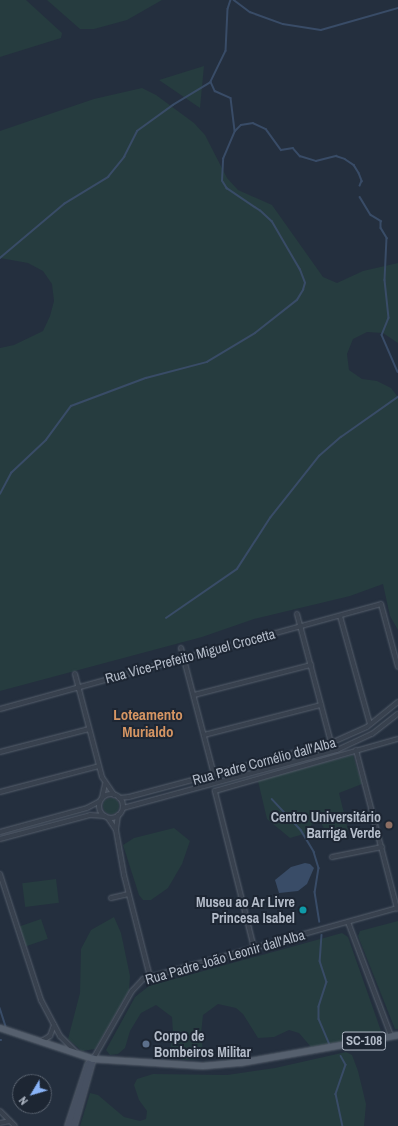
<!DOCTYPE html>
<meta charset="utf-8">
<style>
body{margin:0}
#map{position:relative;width:398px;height:1126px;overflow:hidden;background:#242f3e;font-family:"Archivo Narrow",sans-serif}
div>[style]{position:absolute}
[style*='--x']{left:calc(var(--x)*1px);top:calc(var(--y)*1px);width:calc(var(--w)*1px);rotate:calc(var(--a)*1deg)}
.green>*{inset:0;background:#263c3f;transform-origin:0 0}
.round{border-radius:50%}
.water>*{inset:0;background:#394c67}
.stream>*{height:1.5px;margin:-0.75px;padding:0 0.75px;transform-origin:0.75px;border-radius:0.75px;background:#394c67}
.roads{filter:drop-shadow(0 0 1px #565f6c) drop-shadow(0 0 1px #565f6c)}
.street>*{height:4px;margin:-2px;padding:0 2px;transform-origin:2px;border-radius:2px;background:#38414e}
.street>.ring{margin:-2px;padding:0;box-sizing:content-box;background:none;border:4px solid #38414e;border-radius:50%}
.secondary>*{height:5.5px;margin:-2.75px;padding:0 2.75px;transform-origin:2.75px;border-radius:2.75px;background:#465061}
.primary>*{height:6px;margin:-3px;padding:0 3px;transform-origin:3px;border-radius:3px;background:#56606e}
.dots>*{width:11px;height:11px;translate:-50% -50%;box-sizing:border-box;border:2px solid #1d2633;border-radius:50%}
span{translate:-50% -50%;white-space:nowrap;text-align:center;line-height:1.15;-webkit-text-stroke:4px #1d2633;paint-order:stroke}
.shield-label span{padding:1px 3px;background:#1d2633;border:1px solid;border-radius:3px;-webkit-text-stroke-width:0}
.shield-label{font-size:13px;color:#b4bcc9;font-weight:700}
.street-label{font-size:14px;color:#b4bcc9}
.poi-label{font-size:14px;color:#b4bcc9;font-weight:700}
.right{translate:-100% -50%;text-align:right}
.left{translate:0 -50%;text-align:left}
.neighbourhood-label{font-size:15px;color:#d59563;font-weight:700}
.north{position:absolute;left:12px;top:1074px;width:40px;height:40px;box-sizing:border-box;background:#1d2633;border:1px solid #59626f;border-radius:50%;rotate:232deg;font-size:11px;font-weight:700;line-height:16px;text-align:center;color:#b4bcc9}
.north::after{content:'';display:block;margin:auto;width:14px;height:18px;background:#8ab4f8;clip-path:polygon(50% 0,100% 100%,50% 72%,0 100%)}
</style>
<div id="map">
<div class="green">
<i style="clip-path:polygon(0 0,26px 0,62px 33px,61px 38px,0 57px)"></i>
<i style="clip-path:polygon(47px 0,162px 0,127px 20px,94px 29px,80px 29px)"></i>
<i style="clip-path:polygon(204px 66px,200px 108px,159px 80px)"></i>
<i style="clip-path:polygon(142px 88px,156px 95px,194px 123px,205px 135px,227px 178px,238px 190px,272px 205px,323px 277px,337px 283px,363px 271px,398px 263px,398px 343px,383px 333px,367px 332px,353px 339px,347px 354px,349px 370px,362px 379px,377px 381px,391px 388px,398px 397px,398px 630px,390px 616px,383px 584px,350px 596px,254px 619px,202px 637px,0 691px,0 348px,14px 345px,43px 331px,50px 316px,54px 301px,52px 284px,43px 271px,28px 263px,0 258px,0 131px,94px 99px)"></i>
<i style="clip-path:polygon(353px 755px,362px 784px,339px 793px,348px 830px,346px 833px,332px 831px,327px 834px,320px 821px,311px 825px,311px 832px,290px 838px,267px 819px,258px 781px)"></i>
<i class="round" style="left:103px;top:798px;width:16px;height:16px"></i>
<i style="clip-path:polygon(174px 828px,190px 841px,182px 864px,168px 888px,151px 900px,143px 900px,139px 895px,123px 845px,134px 838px)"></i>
<i style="left:56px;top:879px;width:24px;height:34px;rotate:83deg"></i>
<i style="clip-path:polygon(114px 917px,121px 933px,130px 976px,129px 990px,95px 1049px,82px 1051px,68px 1039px,80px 993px,81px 949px,91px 930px)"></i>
<i style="left:41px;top:919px;width:21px;height:23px;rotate:71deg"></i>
<i style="clip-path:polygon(398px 921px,398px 1029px,395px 1029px,358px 936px,360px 931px)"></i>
<i style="clip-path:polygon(342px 933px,348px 937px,381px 1031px,378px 1035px,311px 1047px,299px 1033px,289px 1030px,274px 1037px,258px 1038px,243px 1014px,236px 1008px,218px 1004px,203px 1015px,201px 1034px,203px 1053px,198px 1059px,186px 1060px,172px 1058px,170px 1051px,173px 1033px,172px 1017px,156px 1005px,141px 1013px,130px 1031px,125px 1048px,118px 1054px,110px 1055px,106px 1050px,135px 997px,149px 986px)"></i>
<i style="clip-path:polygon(346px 1052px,352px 1055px,358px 1071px,366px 1104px,364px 1126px,80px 1126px,90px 1093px,98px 1095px,124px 1117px,140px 1121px,146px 1119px,147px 1111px,139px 1100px,134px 1085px,137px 1079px,153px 1074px,227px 1075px,275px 1068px)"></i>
</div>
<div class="water">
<i style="clip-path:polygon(305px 863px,310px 864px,314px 868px,307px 884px,298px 891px,279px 893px,275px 880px,291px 867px)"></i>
</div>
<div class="stream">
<i style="--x:231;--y:0;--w:9;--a:108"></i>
<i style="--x:228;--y:9;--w:42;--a:92.7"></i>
<i style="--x:226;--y:51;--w:34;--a:116"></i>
<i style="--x:211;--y:82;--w:10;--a:66"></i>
<i style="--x:215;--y:91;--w:17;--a:24"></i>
<i style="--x:231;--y:98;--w:33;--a:83"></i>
<i style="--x:234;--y:0;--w:20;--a:37"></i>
<i style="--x:250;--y:12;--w:35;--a:20"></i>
<i style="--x:283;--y:24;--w:38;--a:9"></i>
<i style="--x:321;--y:30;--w:80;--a:-15.9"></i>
<i style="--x:360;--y:197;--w:21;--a:59"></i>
<i style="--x:371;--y:215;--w:12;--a:31"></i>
<i style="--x:381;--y:221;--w:7;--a:90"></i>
<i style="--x:381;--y:228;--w:12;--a:59"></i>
<i style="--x:387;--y:238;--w:42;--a:92.7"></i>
<i style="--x:385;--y:280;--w:38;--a:84"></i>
<i style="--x:389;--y:318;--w:18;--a:112"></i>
<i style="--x:382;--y:335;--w:40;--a:66.6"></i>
<i style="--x:0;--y:258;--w:84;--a:-40.2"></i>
<i style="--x:64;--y:204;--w:52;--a:-31.5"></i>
<i style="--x:108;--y:177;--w:26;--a:-51"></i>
<i style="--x:124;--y:157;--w:29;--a:-63"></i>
<i style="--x:137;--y:131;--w:44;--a:-35.8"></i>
<i style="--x:173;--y:105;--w:44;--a:-31.2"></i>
<i style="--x:0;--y:494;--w:24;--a:-62"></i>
<i style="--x:11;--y:473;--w:48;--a:-43.3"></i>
<i style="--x:46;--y:440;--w:42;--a:-53.7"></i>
<i style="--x:71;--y:406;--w:80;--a:-20.5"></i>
<i style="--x:146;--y:378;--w:63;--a:-14.7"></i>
<i style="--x:207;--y:362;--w:56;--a:-31.1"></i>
<i style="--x:255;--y:333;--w:53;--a:-38.2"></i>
<i style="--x:297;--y:300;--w:12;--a:-59"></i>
<i style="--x:303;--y:290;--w:7;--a:-74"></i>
<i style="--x:305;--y:283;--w:14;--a:-111"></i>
<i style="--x:300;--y:270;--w:56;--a:-120.3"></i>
<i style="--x:272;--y:222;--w:16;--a:-137"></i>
<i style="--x:260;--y:211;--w:40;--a:-146"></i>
<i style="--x:227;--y:189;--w:9;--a:-122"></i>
<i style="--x:222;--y:181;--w:22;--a:-87"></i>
<i style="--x:223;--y:159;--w:30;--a:-67"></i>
<i style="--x:235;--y:131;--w:8;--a:-45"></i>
<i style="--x:241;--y:125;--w:12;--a:-9"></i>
<i style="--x:253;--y:123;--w:14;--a:25"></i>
<i style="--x:266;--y:129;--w:26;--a:54"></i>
<i style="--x:281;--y:150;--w:12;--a:-9"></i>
<i style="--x:293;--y:148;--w:11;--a:49"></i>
<i style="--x:300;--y:156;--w:17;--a:17"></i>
<i style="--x:316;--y:161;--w:21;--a:-14"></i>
<i style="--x:336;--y:156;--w:9;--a:18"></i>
<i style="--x:345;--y:159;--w:11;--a:34"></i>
<i style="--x:354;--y:165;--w:9;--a:58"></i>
<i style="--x:359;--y:173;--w:9;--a:69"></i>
<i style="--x:362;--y:181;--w:5;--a:112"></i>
<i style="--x:166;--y:618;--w:86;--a:-34.6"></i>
<i style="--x:237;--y:569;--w:61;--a:-57.1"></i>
<i style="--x:270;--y:518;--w:79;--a:-51.7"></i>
<i style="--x:319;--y:456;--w:29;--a:-41"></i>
<i style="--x:341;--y:437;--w:70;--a:-35.1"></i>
<i style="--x:272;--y:799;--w:42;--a:46.9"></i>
<i style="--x:301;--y:830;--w:26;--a:59"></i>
<i style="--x:314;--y:852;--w:17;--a:73"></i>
<i style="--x:319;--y:868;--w:24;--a:99"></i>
<i style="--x:315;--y:892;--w:30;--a:81"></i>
<i style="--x:322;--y:935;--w:26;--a:94"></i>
<i style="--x:320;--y:961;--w:22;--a:72"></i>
<i style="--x:327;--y:982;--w:26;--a:108"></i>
<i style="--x:319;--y:1007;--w:12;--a:90"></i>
<i style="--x:319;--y:1019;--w:28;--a:67"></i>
<i style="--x:0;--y:1008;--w:19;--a:72"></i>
<i style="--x:0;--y:1040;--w:1;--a:0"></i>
<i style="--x:341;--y:1056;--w:10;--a:61"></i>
<i style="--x:346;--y:1065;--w:31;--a:109"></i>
<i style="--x:336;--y:1094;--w:33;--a:78"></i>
</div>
<div class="roads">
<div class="street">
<i style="--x:297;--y:614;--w:133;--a:75.2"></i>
<i style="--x:340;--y:616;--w:112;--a:74.5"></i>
<i style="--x:181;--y:648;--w:131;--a:75.4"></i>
<i style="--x:75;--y:674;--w:106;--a:75.3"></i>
<i style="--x:102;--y:777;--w:22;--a:56"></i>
<i style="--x:194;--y:695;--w:121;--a:-14.4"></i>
<i style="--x:0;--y:709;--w:395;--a:-15.4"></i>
<i style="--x:381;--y:604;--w:65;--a:74.9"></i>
<i style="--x:204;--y:735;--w:121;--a:-14.4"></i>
<i style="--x:356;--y:750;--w:164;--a:75.5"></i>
<i style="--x:0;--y:752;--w:92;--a:-14.5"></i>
<i style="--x:0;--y:792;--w:102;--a:-14.7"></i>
<i class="ring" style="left:99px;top:794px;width:20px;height:20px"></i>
<i style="--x:102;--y:798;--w:14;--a:-78"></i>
<i style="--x:119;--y:798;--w:10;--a:-6"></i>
<i style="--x:129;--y:797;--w:209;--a:-15"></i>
<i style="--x:331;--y:743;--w:39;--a:-24"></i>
<i style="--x:367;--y:727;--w:40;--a:-39"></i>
<i style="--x:123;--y:808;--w:222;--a:-15.2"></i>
<i style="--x:337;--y:750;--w:38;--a:-25"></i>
<i style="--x:372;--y:734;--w:33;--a:-38"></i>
<i style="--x:118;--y:815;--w:15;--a:98"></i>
<i style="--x:116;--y:830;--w:46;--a:79.9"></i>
<i style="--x:124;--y:875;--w:105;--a:75.7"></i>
<i style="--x:108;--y:818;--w:14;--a:56"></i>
<i style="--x:0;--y:832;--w:90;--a:-15.4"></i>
<i style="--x:87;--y:808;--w:15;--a:-28"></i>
<i style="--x:0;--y:839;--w:93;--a:-14.9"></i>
<i style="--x:90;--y:815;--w:15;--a:4"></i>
<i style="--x:332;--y:857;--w:51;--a:-11.3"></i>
<i style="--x:0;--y:874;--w:133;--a:72"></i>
<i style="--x:41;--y:1000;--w:41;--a:62.2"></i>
<i style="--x:60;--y:1036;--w:23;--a:45"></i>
<i style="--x:111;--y:898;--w:18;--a:-13"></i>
<i style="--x:348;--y:922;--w:122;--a:69.3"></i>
<i style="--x:254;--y:948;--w:162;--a:-104"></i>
<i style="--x:215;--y:791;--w:190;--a:-15.9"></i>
<i style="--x:40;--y:1042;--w:12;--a:-31"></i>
<i style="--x:50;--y:1036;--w:12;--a:-70"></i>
<i style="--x:93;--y:1059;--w:78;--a:-60.2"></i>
<i style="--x:132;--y:991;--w:16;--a:-47"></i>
<i style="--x:143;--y:979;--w:265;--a:-15.6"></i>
<i style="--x:0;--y:1111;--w:21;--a:45"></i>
<i style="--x:0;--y:1123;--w:10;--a:-11"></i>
</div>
<div class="secondary">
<i style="--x:68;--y:1126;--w:64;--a:-71.8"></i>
<i style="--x:88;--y:1065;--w:8;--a:-50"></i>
<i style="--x:74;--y:1126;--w:70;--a:-74.2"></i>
</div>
<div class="primary">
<i style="--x:0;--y:1028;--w:98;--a:18.4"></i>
<i style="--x:93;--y:1059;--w:110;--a:3.6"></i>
<i style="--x:203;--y:1066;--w:37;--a:-5"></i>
<i style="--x:240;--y:1063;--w:160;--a:-10"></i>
</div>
</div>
<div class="dots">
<i style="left:389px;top:825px;background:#8d6e63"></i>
<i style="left:303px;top:910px;background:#0f9aa8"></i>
<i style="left:146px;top:1044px;background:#5c6f8a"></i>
</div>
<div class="shield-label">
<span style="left:364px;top:1041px">SC-108</span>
</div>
<div class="street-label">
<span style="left:190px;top:656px;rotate:-15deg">Rua Vice-Prefeito Miguel Crocetta</span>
<span style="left:264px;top:761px;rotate:-15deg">Rua Padre Cornélio dall'Alba</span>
<span style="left:225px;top:957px;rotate:-16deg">Rua Padre João Leonir dall'Alba</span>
</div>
<div class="poi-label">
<span class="right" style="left:381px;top:825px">Centro Universitário<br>Barriga Verde</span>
<span class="right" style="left:295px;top:910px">Museu ao Ar Livre<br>Princesa Isabel</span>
<span class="left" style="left:154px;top:1044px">Corpo de<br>Bombeiros Militar</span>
</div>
<div class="neighbourhood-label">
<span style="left:148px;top:723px">Loteamento<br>Murialdo</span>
</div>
<div class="north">N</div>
</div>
